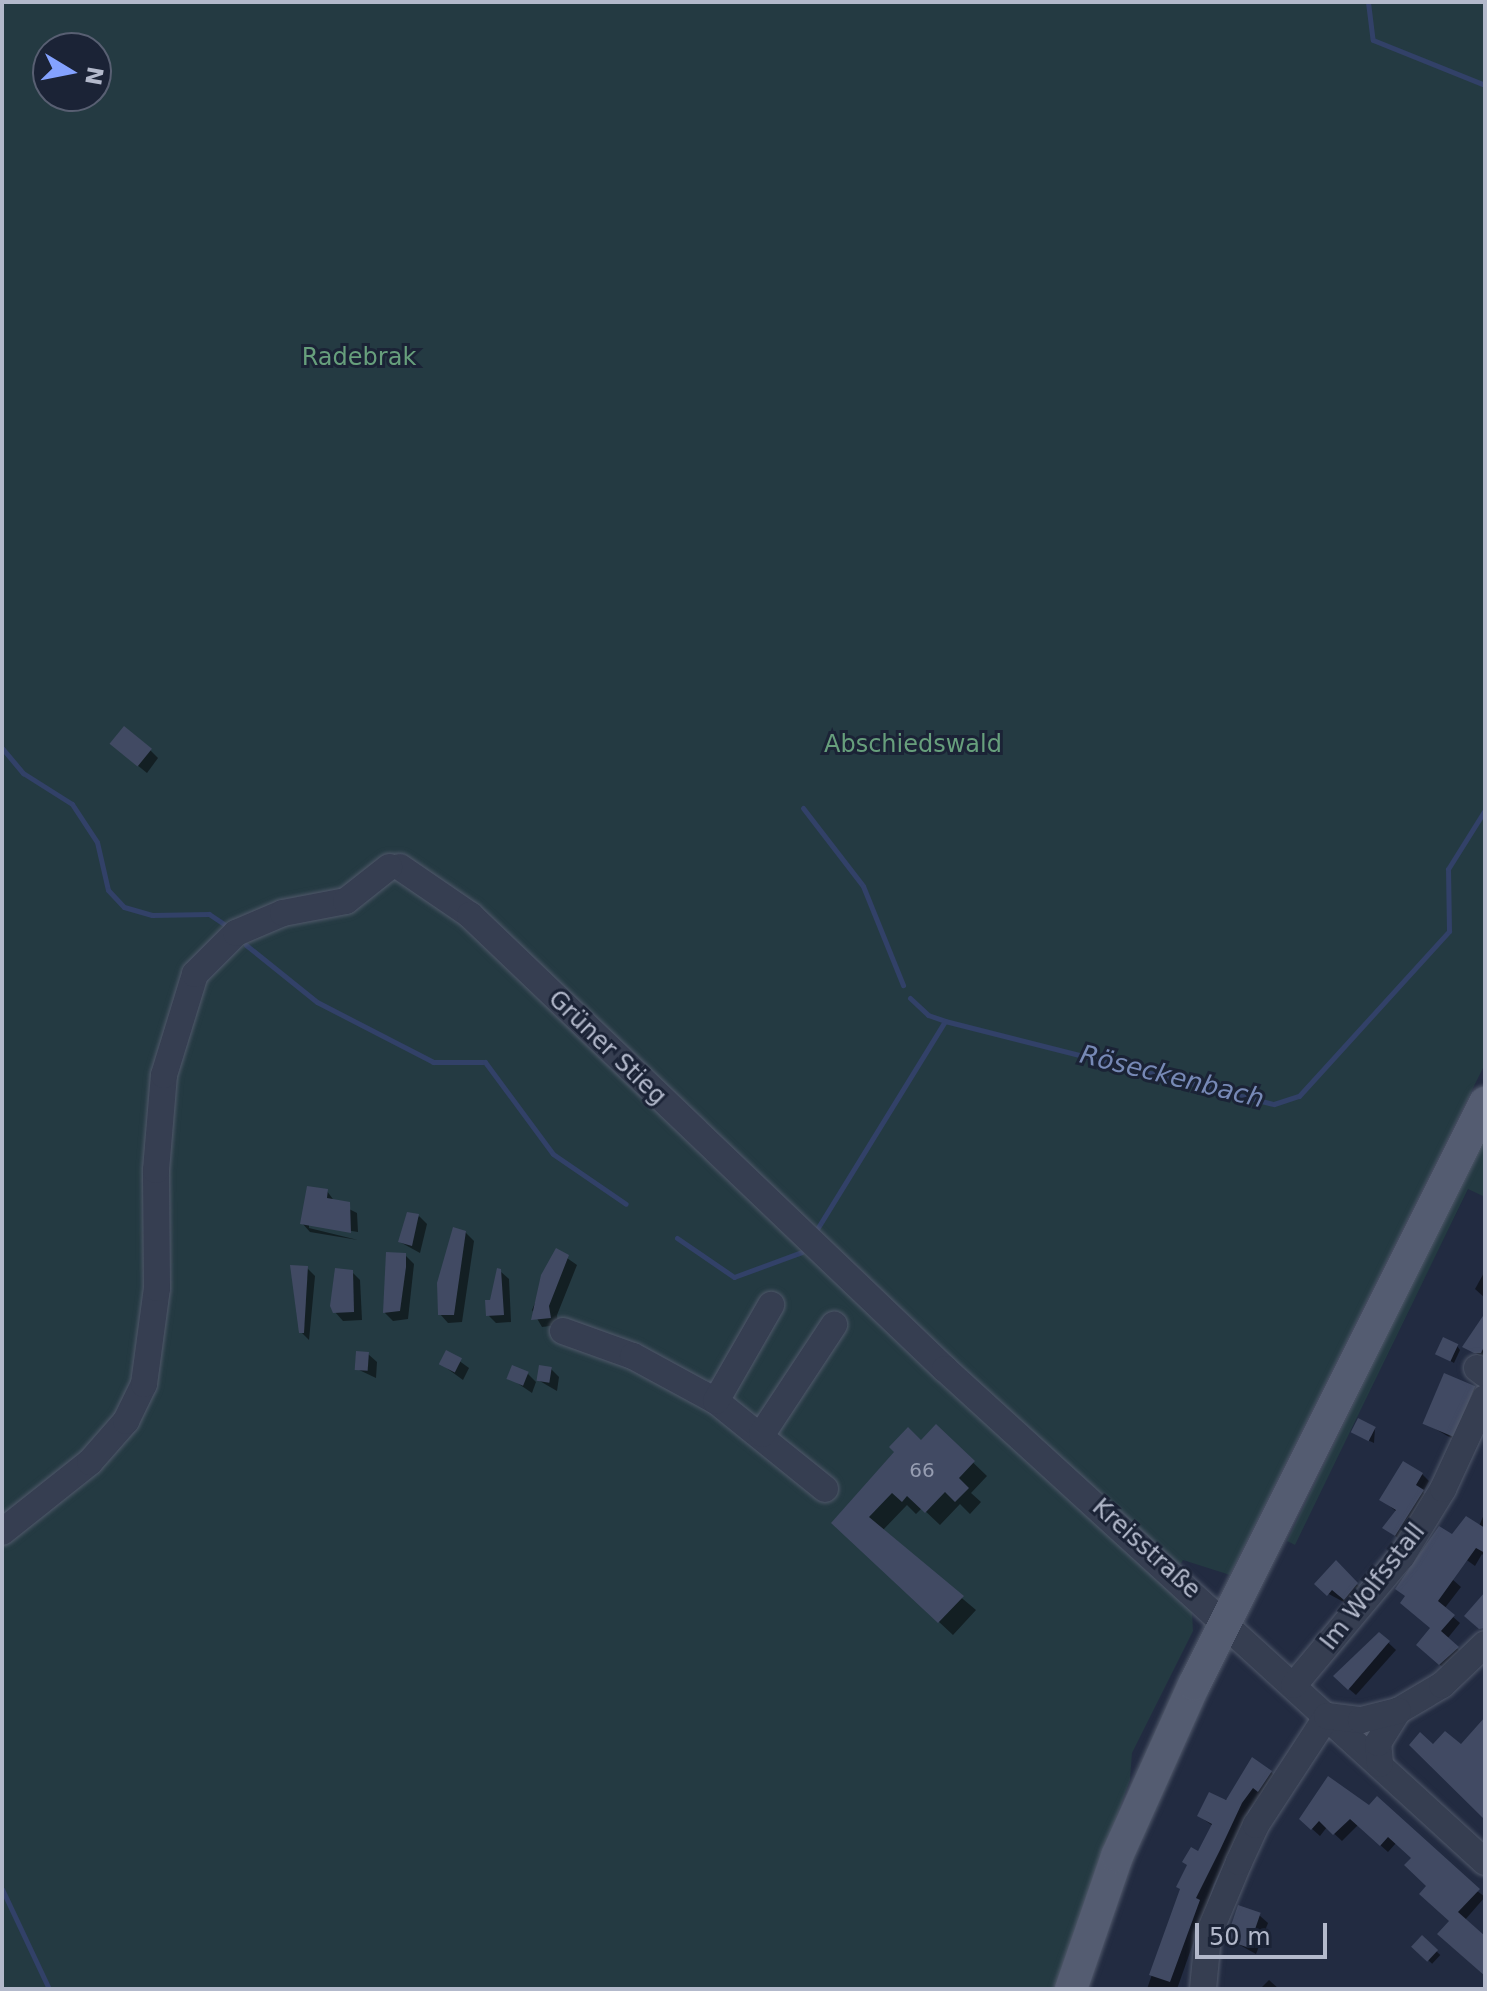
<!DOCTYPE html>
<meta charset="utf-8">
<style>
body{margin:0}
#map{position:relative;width:1487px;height:1991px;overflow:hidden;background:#222b41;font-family:"DejaVu Sans",sans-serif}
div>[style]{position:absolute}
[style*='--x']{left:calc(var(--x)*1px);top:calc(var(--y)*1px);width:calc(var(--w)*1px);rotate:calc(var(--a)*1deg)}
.green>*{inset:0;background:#243a42}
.shadow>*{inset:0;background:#0007;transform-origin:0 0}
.stream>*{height:5px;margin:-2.5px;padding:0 2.5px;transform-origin:2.5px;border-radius:2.5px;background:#324168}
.building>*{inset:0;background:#414a63;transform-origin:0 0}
.roads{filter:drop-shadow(0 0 2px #51596b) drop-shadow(0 0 2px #51596b)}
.minor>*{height:26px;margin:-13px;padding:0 13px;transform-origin:13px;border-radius:13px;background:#363e51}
.major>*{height:32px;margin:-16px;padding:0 16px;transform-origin:16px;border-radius:16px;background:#545c71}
span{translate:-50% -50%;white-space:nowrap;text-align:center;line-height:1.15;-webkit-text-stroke:6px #1b2336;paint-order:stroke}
.number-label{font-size:20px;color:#969db1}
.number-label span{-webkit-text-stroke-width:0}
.park-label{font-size:24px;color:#679f7c}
.street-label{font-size:24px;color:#b3b9cb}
.water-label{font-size:26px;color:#7789b6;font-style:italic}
.frame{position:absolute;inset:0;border:4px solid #b3b9cb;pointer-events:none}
.north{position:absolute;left:32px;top:32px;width:80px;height:80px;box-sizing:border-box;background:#1b2336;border:2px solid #585f72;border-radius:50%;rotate:100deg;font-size:22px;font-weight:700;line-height:32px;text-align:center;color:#b3b9cb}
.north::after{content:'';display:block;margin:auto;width:28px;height:36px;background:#84a2ff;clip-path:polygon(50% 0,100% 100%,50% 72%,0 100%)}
.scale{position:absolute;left:1195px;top:1923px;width:132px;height:36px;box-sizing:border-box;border:4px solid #b3b9cb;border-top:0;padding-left:10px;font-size:24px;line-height:28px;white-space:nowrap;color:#b3b9cb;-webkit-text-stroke:6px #1b2336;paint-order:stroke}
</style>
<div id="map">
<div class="green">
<i style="clip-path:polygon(evenodd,2px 2px,1485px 2px,1485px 1064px,1230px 1575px,1183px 1560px,1168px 1584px,1192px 1611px,1193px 1631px,1132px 1753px,1130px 1780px,1054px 1989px,2px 1989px,2px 2px,48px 48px,96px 48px,96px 96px,48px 96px,48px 48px)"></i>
<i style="clip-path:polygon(1485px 1131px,1485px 1197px,1468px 1189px,1295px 1545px,1287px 1541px)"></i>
</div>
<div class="shadow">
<i style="clip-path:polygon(150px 750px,158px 758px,147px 773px,121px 752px)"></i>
<i style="clip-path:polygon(327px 1191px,335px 1202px,357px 1213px,358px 1232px,309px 1224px,309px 1228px,358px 1240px,310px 1232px,302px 1223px)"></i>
<i style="clip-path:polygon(419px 1216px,427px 1224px,420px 1253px,400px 1242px)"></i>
<i style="clip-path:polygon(465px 1232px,474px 1241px,462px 1322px,448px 1323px,440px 1314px)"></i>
<i style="clip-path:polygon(557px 1251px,577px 1265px,557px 1315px,558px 1325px,542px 1327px,532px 1310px)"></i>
<i style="clip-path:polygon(405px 1255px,414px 1264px,408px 1319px,393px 1321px,385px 1313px)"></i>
<i style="clip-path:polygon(307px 1268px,315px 1276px,309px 1340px,301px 1332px)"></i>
<i style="clip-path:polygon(500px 1271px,509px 1279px,511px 1322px,496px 1323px,488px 1315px)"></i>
<i style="clip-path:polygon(1485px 1271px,1485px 1298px,1475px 1289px)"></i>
<i style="clip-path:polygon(352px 1272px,360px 1280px,362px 1320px,343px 1321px,335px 1312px)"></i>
<i style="clip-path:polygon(1485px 1315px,1485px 1358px,1465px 1347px)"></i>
<i style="clip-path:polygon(1457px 1346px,1460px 1350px,1454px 1363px,1438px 1354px)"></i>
<i style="clip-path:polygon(447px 1352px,469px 1368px,463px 1380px,441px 1364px)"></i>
<i style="clip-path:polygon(368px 1354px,377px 1362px,376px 1378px,357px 1369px)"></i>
<i style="clip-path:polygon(551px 1369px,559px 1377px,557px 1391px,538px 1380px)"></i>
<i style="clip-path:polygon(528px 1374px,536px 1382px,532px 1393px,510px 1378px)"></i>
<i style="clip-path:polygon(1473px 1388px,1481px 1395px,1458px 1442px,1425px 1423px)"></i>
<i style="clip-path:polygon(936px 1427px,987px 1476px,971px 1493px,981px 1502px,970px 1514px,960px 1504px,940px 1525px,922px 1508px,916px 1514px,907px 1505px,882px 1531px,976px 1610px,953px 1635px,847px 1536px)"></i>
<i style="clip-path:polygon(1375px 1428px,1374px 1443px,1357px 1435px)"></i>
<i style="clip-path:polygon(1422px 1474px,1429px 1481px,1423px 1492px,1430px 1499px,1403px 1542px,1385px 1528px,1397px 1512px,1382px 1500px)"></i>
<i style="clip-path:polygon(1485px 1512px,1485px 1557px,1482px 1554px,1475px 1566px,1442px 1542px,1479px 1526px)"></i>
<i style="clip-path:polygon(1424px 1554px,1461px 1587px,1444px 1609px,1460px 1623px,1447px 1639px,1464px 1655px,1447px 1671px,1425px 1652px,1432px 1629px)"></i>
<i style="clip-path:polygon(1336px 1562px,1365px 1593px,1353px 1607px,1325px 1592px)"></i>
<i style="clip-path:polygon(1379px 1634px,1396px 1650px,1356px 1695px,1342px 1683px)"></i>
<i style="clip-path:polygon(1271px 1772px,1278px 1779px,1249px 1810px,1214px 1884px,1177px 1989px,1147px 1989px,1189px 1867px,1213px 1826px,1199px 1816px)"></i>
<i style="clip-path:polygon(1329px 1778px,1485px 1897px,1464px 1921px,1485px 1939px,1485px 1974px,1414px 1858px,1397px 1842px,1388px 1852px,1358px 1825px,1342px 1841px,1327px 1827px,1320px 1836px,1301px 1819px)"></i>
<i style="clip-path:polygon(1259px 1915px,1268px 1923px,1256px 1954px,1227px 1938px)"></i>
<i style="left:1422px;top:1938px;width:25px;height:12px;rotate:43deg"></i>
<i style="clip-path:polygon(1269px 1980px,1279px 1989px,1260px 1989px)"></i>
</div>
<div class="stream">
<i style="--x:1368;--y:2;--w:38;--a:83"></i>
<i style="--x:1373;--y:40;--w:121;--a:21.9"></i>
<i style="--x:2;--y:748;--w:33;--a:50"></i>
<i style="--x:23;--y:773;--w:58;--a:32.3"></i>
<i style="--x:72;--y:804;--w:45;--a:56.7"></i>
<i style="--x:97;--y:842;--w:49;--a:77.1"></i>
<i style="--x:108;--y:890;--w:23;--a:47"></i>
<i style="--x:124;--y:907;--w:29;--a:16"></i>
<i style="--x:152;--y:915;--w:57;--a:-1"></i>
<i style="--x:209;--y:914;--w:22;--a:34"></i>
<i style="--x:803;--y:808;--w:98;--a:52.4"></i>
<i style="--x:863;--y:886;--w:107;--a:68"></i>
<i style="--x:246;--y:945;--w:91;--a:38.8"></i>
<i style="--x:317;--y:1002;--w:131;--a:27.3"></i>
<i style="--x:433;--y:1062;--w:52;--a:0"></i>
<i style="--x:485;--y:1062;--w:114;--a:53.5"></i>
<i style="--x:553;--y:1154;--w:88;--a:34.4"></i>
<i style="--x:910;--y:998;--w:25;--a:43"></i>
<i style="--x:928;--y:1015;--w:18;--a:19"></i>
<i style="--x:814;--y:1234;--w:250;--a:-58.4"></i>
<i style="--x:945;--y:1021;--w:339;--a:14.2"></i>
<i style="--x:1274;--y:1104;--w:26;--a:-18"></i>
<i style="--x:1299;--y:1096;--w:223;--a:-47.7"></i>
<i style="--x:1449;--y:931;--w:62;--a:-90.9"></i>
<i style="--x:1448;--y:869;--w:70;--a:-57.9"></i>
<i style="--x:677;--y:1238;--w:69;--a:34.4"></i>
<i style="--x:734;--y:1277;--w:72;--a:-20.2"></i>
<i style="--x:2;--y:1889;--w:110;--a:64.8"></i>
</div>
<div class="building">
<i style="left:124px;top:726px;width:36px;height:23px;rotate:39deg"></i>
<i style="clip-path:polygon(307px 1186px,328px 1189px,327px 1198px,350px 1202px,351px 1233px,300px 1224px)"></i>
<i style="clip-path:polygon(407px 1212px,419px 1214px,412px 1246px,398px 1242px)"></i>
<i style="clip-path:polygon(453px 1227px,466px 1231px,454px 1315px,438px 1315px,437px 1283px)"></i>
<i style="clip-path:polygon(556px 1248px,569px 1255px,549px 1306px,551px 1318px,531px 1320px,541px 1275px)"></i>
<i style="clip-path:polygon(386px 1252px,406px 1253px,406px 1267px,400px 1311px,383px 1313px)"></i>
<i style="clip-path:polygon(290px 1265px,308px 1266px,304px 1333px,299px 1333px)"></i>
<i style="clip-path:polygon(335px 1268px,353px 1270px,354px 1312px,333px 1313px,330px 1306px)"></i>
<i style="clip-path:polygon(497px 1268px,501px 1269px,504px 1315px,486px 1316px,485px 1300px,490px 1300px)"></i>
<i style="clip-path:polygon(1485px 1313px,1485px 1345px,1481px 1353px,1474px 1353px,1462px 1347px)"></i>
<i style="left:1443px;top:1337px;width:17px;height:19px;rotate:25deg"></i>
<i style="left:446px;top:1350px;width:18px;height:16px;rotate:27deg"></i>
<i style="left:356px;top:1351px;width:13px;height:19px;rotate:4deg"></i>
<i style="left:512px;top:1365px;width:18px;height:15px;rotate:22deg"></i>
<i style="left:539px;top:1365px;width:13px;height:16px;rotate:9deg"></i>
<i style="left:1444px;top:1373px;width:34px;height:55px;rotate:23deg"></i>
<i style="left:1358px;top:1418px;width:20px;height:16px;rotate:27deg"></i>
<i style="clip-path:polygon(936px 1424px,975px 1461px,959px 1478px,969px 1488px,955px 1502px,945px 1492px,925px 1513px,907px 1496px,902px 1502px,892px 1493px,869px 1517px,964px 1596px,938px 1623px,831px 1523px,894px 1452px,889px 1447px,908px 1427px,921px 1440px)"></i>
<i style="clip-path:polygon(1403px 1461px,1423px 1473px,1416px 1485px,1424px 1490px,1395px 1536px,1382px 1528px,1396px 1510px,1379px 1500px)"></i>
<i style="clip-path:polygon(1466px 1516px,1485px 1528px,1485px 1553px,1476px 1548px,1438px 1601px,1455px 1615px,1441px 1631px,1459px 1647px,1439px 1665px,1416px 1645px,1430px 1628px,1400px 1603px,1405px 1596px,1395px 1589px,1439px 1526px,1452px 1534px)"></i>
<i style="clip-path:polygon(1336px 1560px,1358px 1583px,1344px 1600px,1332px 1590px,1327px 1596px,1314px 1584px)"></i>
<i style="clip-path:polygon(1485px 1592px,1485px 1628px,1479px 1629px,1464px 1616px)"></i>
<i style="clip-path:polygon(1379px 1632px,1390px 1641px,1348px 1690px,1333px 1676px)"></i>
<i style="clip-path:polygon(1485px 1717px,1485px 1820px,1409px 1745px,1420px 1732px,1433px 1744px,1445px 1731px,1461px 1744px)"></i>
<i style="clip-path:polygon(1252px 1757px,1272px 1771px,1258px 1792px,1253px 1788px,1242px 1803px,1220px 1850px,1196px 1898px,1200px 1900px,1170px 1982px,1149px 1975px,1180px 1889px,1176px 1887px,1187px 1865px,1182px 1862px,1191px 1847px,1198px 1851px,1212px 1824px,1197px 1816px,1209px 1792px,1226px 1800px)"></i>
<i style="clip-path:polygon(1328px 1776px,1369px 1805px,1377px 1796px,1480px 1889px,1458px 1912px,1485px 1936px,1485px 1976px,1437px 1934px,1449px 1921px,1419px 1894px,1426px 1886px,1404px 1865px,1411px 1858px,1388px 1837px,1380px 1846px,1350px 1819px,1333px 1835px,1319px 1821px,1311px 1830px,1299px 1819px)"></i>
<i style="left:1238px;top:1905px;width:24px;height:37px;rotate:19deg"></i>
<i style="left:1422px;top:1935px;width:22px;height:16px;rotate:43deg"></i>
</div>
<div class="roads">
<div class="minor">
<i style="--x:400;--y:867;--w:85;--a:34.4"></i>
<i style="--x:470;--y:915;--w:657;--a:43.71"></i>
<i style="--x:945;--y:1369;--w:731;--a:42.39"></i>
<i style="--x:563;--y:1331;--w:74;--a:19.7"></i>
<i style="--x:633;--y:1356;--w:94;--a:28.5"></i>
<i style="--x:716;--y:1401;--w:140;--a:38.9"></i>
<i style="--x:1477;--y:1368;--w:10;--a:37"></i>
<i style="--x:716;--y:1401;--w:111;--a:-60.2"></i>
<i style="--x:762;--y:1434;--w:131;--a:-56.6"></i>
<i style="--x:2;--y:1532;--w:112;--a:-38.5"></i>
<i style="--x:90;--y:1462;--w:55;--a:-48.7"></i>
<i style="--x:126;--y:1421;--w:41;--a:-64.1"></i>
<i style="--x:144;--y:1384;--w:97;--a:-82.3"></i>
<i style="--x:157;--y:1288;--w:118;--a:-90.5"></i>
<i style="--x:156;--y:1170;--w:95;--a:-85.2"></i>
<i style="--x:164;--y:1075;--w:106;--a:-72.9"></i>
<i style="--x:195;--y:974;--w:58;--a:-45"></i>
<i style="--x:236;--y:933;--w:51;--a:-23.1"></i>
<i style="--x:283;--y:913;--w:64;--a:-10.8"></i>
<i style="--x:346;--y:901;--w:55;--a:-38.3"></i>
<i style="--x:1294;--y:1685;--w:168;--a:-50.1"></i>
<i style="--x:1402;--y:1556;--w:79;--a:-58.5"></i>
<i style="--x:1443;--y:1489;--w:100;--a:-65.2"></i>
<i style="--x:1380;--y:1764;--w:21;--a:-95"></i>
<i style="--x:1378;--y:1743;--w:38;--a:-58"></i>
<i style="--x:1398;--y:1711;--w:51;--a:-30.6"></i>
<i style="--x:1442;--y:1685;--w:59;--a:-43.6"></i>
<i style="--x:1203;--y:1989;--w:53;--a:-84.6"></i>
<i style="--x:1208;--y:1936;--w:80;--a:-67.3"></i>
<i style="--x:1239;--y:1862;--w:41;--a:-65.3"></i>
<i style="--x:1256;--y:1825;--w:130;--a:-56.9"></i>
<i style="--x:1327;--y:1716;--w:34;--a:7"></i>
<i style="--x:1361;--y:1720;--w:38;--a:-14"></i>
</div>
<div class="major">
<i style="--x:1071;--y:1989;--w:141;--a:-70.9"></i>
<i style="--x:1117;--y:1856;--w:188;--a:-65.8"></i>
<i style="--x:1194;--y:1685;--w:651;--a:-63.43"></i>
</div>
</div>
<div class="number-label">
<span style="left:922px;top:1470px">66</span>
</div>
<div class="park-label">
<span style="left:359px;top:358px">Radebrak</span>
<span style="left:913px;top:745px">Abschiedswald</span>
</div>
<div class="street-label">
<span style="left:607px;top:1048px;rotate:44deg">Grüner Stieg</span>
<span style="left:1146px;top:1549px;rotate:42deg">Kreisstraße</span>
<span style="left:1373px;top:1587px;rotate:-52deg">Im Wolfsstall</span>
</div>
<div class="water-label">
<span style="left:1172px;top:1077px;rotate:14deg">Röseckenbach</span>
</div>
<div class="frame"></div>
<div class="north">N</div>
<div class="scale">50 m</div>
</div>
